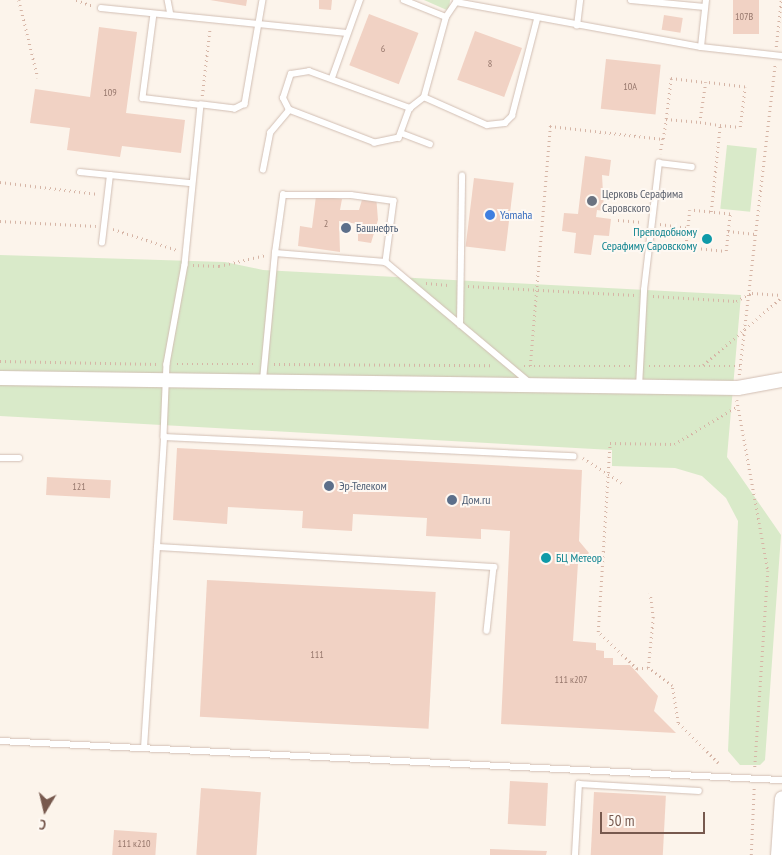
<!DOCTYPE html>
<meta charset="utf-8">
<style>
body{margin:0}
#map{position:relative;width:782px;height:855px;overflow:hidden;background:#fcf4eb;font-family:"PT Sans Narrow",sans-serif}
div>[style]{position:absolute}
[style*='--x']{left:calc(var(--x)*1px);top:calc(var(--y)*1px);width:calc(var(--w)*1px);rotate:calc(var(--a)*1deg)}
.green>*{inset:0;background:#d9eac9;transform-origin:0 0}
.building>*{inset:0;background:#f1d2c4;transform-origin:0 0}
.path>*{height:2.5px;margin-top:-1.25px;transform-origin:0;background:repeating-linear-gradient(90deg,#d6b5a6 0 1px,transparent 0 5px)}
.roads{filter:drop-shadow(0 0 1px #d1beb3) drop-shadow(0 0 1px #d1beb3)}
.service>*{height:5.5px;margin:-2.75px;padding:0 2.75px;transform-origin:2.75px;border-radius:2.75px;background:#fff}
.tertiary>*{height:14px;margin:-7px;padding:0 7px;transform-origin:7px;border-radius:7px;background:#fff}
.secondary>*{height:15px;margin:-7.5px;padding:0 7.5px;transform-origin:7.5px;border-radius:7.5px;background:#fff}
.dots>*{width:14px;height:14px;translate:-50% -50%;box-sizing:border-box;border:2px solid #fef8f2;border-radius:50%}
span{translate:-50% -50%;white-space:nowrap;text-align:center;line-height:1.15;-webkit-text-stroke:4px #fef8f2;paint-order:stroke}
.number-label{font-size:10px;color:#96776c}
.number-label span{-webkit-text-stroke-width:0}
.worship-label{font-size:12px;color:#5b616d}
.left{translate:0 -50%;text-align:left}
.shop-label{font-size:12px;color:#366cbe}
.service-label{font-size:12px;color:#4e5e75}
.culture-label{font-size:12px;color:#0d838f}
.right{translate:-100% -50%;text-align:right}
.north{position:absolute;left:20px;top:785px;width:50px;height:50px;-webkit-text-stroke:4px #fef8f2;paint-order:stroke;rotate:189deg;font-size:14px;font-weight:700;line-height:20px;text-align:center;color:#77594e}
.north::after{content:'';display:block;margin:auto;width:18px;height:22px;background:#77594e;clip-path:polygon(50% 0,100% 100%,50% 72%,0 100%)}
.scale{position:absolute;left:600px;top:812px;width:105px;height:22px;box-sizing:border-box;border:2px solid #77594e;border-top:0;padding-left:6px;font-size:15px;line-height:18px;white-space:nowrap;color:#77594e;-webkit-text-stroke:4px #fef8f2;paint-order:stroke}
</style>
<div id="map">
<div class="green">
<i style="clip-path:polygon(424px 0,450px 0,449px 11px)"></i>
<i style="left:727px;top:145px;width:30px;height:64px;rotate:6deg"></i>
<i style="clip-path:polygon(0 255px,225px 262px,263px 270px,741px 295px,727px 457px,781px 535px,765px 760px,760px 765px,740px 765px,728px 751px,738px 521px,726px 498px,702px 476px,675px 468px,612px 466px,612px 450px,0 416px)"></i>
</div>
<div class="building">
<i style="clip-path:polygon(210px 0,247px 0,246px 6px)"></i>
<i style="clip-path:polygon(319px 0,332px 0,331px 10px,319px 9px)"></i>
<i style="left:733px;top:0;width:26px;height:34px"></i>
<i style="left:369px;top:14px;width:53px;height:55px;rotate:21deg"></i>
<i style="left:664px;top:15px;width:19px;height:15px;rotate:9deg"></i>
<i style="clip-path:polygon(99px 27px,137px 32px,126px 113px,185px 120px,181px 153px,122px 146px,120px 157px,67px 150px,70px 128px,30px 123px,35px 89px,90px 97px)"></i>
<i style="left:475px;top:31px;width:50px;height:52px;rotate:20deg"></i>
<i style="left:606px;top:59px;width:55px;height:50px;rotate:6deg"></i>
<i style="clip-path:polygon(585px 156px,611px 160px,609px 176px,602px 175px,604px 211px,597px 210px,596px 217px,611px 219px,609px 236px,594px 235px,591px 255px,574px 253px,576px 233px,562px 231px,564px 213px,578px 214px)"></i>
<i style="left:474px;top:178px;width:40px;height:69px;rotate:7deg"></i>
<i style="clip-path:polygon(364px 193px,376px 195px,378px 220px,371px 243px,358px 241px,358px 224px,339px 221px,340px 252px,298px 246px,300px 226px,312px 228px,316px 196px,342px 199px,340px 210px,359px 210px)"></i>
<i style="clip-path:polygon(177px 448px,582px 470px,579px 541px,589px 553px,578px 563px,573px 641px,596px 643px,596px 650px,604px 651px,604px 658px,613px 658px,613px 665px,630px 665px,658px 696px,654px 711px,676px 733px,501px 724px,510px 531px,481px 529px,481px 539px,426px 536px,427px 518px,353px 514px,352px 531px,302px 528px,303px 511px,228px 507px,227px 524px,173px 520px)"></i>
<i style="left:47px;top:477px;width:64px;height:18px;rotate:3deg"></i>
<i style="left:207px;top:580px;width:229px;height:137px;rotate:3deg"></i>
<i style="left:510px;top:781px;width:38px;height:43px;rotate:3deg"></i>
<i style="left:201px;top:788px;width:60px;height:67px;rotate:4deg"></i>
<i style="left:594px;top:792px;width:72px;height:63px;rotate:3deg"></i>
<i style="left:114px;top:830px;width:43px;height:25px;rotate:4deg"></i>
<i style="clip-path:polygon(490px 849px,547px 851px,546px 855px,490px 855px)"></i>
</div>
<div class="path">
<i style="--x:19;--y:0;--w:80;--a:76.3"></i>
<i style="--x:76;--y:0;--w:18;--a:19"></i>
<i style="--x:776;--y:47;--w:47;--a:-83.9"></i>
<i style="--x:202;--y:96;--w:69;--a:-83.4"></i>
<i style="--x:666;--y:119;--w:41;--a:-83"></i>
<i style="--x:671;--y:78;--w:35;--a:7"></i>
<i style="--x:663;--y:139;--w:20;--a:-81"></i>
<i style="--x:666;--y:119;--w:34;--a:5"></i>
<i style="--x:0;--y:182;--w:99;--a:7"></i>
<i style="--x:711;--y:212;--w:87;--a:-84.1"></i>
<i style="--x:720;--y:125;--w:20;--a:6"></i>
<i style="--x:740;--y:127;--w:40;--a:-82.9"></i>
<i style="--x:745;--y:87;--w:39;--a:-173"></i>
<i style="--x:706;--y:82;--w:40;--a:98.5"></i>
<i style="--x:700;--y:122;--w:20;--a:9"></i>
<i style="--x:618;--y:220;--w:24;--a:5"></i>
<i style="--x:0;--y:221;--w:96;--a:3"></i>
<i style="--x:660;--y:224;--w:28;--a:8"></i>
<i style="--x:113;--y:229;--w:67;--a:18.2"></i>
<i style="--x:728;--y:231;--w:17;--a:-83"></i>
<i style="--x:730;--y:214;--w:40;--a:-174.3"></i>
<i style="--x:690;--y:210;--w:37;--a:96"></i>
<i style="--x:686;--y:247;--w:40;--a:5.7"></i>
<i style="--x:726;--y:251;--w:20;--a:-84"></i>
<i style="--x:728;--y:231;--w:30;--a:6"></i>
<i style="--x:193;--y:265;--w:26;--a:2"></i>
<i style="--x:219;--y:266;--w:48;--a:-13.2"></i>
<i style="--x:426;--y:283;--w:25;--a:5"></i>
<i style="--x:468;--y:286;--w:167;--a:3.1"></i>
<i style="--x:653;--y:296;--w:83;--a:3.4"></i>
<i style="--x:736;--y:301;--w:18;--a:-27"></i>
<i style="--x:752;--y:293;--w:30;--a:4"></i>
<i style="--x:0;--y:361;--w:159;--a:1.1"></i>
<i style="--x:177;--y:364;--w:79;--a:0"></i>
<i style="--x:274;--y:364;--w:220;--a:0.3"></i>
<i style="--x:703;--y:365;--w:104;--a:-40.7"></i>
<i style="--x:524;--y:366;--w:107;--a:0"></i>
<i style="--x:530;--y:366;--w:241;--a:-85.2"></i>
<i style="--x:550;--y:126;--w:114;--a:6.6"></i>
<i style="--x:663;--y:139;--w:15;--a:101"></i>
<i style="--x:649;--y:366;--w:91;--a:0"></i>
<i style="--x:739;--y:375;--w:312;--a:-83.4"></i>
<i style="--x:737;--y:400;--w:174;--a:79.7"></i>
<i style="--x:768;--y:571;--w:198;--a:93.8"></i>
<i style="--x:583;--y:458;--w:49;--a:32.4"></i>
<i style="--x:648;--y:668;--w:50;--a:-84.3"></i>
<i style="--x:653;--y:618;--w:25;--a:-97"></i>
<i style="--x:718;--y:763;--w:57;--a:-135"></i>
<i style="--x:678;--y:723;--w:37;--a:-99"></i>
<i style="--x:672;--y:686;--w:30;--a:-143"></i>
<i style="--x:648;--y:668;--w:11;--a:175"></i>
<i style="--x:637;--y:669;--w:54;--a:-136.5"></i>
<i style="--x:598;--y:632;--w:189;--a:-86.4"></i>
<i style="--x:610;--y:443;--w:64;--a:0.9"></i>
<i style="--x:674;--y:444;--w:72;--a:-30.8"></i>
<i style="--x:751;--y:855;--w:68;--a:-87.5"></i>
</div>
<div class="roads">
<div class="service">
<i style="--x:168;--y:0;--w:15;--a:79"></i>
<i style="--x:263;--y:0;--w:106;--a:99.8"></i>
<i style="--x:245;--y:104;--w:11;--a:153"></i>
<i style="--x:235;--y:109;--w:34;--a:-173"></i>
<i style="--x:201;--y:105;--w:161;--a:95.7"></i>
<i style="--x:185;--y:265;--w:101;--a:100.3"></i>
<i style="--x:167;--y:364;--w:73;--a:92.4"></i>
<i style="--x:164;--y:437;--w:410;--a:2.7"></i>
<i style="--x:404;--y:0;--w:45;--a:22"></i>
<i style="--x:446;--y:17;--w:18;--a:-56"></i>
<i style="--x:456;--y:2;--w:249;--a:10.4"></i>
<i style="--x:701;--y:47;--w:81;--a:6.3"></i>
<i style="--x:631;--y:0;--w:74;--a:5.4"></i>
<i style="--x:101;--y:8;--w:247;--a:5.8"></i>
<i style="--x:154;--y:14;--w:85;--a:97.5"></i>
<i style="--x:143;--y:98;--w:58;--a:6.9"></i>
<i style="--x:577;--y:26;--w:26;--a:-83"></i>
<i style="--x:701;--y:47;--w:47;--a:-83.9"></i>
<i style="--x:332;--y:78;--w:83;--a:-70.3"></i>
<i style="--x:424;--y:97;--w:69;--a:24"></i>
<i style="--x:487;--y:125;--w:18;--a:-6"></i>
<i style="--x:505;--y:123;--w:10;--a:-45"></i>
<i style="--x:512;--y:116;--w:100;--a:-75.5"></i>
<i style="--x:410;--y:108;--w:32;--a:110"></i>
<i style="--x:399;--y:138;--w:25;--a:168"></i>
<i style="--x:375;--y:143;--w:92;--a:-159"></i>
<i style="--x:289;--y:110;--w:13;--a:-117"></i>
<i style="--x:283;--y:98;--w:25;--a:-72"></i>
<i style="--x:291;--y:74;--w:18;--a:-9"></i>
<i style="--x:309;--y:71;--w:108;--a:20.1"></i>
<i style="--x:410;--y:108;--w:18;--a:-38"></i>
<i style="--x:424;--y:97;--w:83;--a:-74.6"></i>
<i style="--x:401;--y:133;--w:31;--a:21"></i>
<i style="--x:263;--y:170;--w:38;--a:-79"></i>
<i style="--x:270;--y:133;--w:30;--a:-50"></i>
<i style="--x:80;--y:172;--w:112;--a:5.7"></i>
<i style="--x:102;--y:243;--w:68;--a:-83.3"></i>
<i style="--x:275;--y:253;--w:59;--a:-82.1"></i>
<i style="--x:283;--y:195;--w:68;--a:0"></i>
<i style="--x:351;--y:195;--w:43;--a:7.9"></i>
<i style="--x:394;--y:201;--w:62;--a:97.5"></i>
<i style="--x:460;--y:325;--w:149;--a:-89.2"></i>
<i style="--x:263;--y:380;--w:128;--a:-84.6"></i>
<i style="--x:275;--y:253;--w:111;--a:4.6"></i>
<i style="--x:386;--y:262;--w:188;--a:40"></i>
<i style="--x:639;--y:387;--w:97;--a:-87"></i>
<i style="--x:644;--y:290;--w:128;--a:-83.3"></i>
<i style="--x:659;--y:163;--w:33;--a:7"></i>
<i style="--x:0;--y:458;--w:19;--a:0"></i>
<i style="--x:157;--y:547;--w:338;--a:3.4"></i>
<i style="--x:494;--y:567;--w:64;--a:96.2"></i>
<i style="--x:0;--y:741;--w:783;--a:2.86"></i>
<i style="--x:144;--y:748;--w:312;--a:-86.3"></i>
<i style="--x:575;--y:855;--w:71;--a:-86.8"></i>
<i style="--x:579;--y:784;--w:120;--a:3.3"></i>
</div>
<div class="tertiary">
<i style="--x:0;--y:378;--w:738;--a:0.78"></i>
<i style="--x:738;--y:388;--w:45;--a:-10.3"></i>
</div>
<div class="secondary">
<i style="--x:778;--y:855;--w:57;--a:-86"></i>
</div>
</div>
<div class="dots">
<i style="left:592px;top:201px;background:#6b7280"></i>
<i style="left:490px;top:215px;background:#3f7fe0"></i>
<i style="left:346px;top:228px;background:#5c6f8a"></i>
<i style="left:707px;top:239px;background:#0f9aa8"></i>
<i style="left:329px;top:486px;background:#5c6f8a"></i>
<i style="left:452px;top:500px;background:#5c6f8a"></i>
<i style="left:546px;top:558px;background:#0f9aa8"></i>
</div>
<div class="number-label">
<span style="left:744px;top:17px">107В</span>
<span style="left:383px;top:49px">6</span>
<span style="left:490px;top:64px">8</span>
<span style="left:630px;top:87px">10А</span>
<span style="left:110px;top:93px">109</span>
<span style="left:326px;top:224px">2</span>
<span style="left:79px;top:487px">121</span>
<span style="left:317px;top:655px">111</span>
<span style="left:571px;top:680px">111 к207</span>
<span style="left:134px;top:844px">111 к210</span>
</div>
<div class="worship-label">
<span class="left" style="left:602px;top:201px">Церковь Серафима<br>Саровского</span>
</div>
<div class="shop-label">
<span class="left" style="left:500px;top:215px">Yamaha</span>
</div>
<div class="service-label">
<span class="left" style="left:356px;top:228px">Башнефть</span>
<span class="left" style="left:339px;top:486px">Эр-Телеком</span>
<span class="left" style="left:462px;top:500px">Дом.ru</span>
</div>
<div class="culture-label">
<span class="right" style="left:697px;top:239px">Преподобному<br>Серафиму Саровскому</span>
<span class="left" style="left:556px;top:558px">БЦ Метеор</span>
</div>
<div class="north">С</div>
<div class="scale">50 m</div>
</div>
